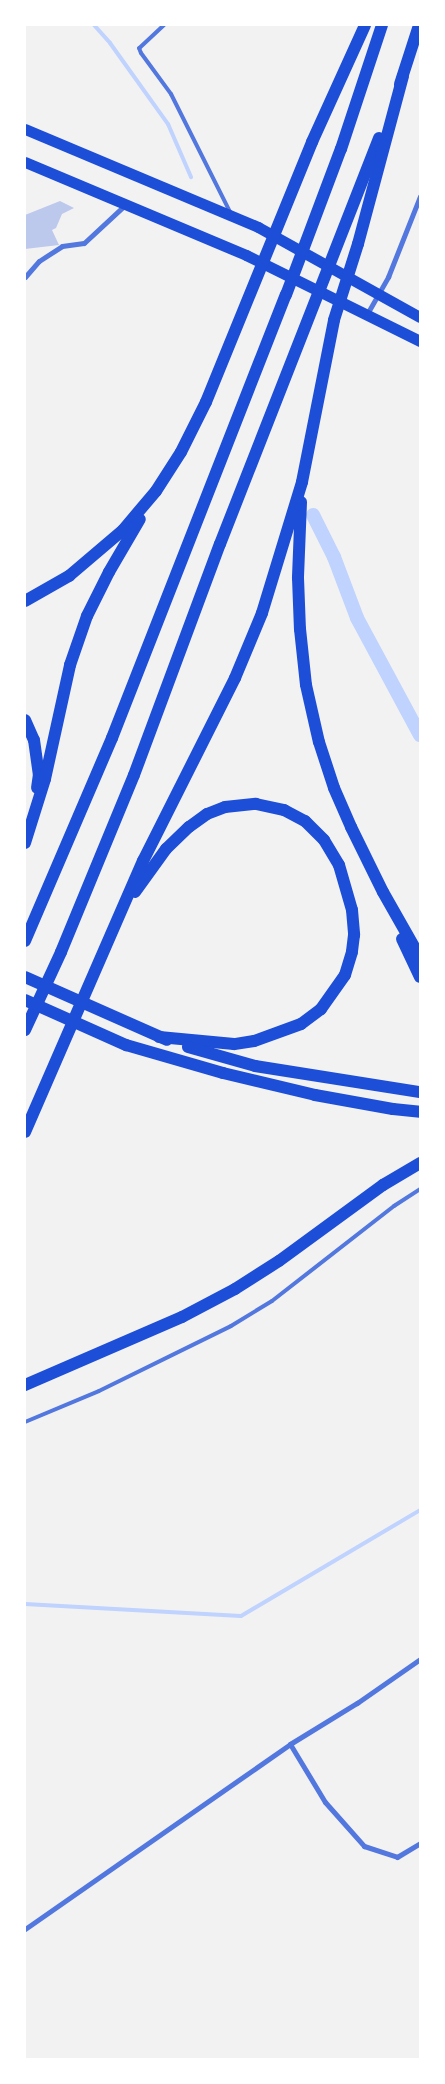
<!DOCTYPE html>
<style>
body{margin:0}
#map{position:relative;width:445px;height:2084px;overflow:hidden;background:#f2f2f2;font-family:"Fira Sans",sans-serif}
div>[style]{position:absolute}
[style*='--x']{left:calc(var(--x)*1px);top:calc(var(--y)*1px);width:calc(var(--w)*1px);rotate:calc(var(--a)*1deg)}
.stream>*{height:4px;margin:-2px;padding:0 2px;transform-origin:2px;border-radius:2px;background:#bfd3fe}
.canal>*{height:14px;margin:-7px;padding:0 7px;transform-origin:7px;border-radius:7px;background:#bfd3fe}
.building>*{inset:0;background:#bdc9ec}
.service>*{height:4px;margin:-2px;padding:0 2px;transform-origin:2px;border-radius:2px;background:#5277de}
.minor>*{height:5px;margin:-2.5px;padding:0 2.5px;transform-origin:2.5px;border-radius:2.5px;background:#5277de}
.primary>*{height:11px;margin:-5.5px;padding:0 5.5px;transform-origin:5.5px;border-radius:5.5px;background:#1d4ed8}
.motorway>*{height:12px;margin:-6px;padding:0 6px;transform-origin:6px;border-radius:6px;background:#1d4ed8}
span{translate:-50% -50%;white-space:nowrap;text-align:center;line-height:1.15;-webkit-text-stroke:4px #fff;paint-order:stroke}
.frame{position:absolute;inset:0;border:26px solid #fff;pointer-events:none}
</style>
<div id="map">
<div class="stream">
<i style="--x:94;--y:25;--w:24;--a:48"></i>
<i style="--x:110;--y:43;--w:100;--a:54.4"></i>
<i style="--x:168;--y:124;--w:58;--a:66.5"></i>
<i style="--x:25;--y:1604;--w:216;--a:3.2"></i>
<i style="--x:241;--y:1616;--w:208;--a:-30.6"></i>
</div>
<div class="canal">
<i style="--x:313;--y:515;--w:47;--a:63.4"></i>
<i style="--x:334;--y:557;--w:65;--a:69.3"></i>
<i style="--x:357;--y:618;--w:133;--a:61.7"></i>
</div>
<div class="building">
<i style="clip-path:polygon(60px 201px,74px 208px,62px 214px,56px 228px,52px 230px,59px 245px,25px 249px,25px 215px)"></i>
</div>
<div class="service">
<i style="--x:164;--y:25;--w:34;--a:137"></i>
<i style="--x:139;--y:48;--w:5;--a:68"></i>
<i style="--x:141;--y:53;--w:51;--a:53.8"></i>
<i style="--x:171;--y:94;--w:132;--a:63.4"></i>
<i style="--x:25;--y:1422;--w:80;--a:-22.7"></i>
<i style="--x:99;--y:1391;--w:147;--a:-26.2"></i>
<i style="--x:231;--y:1326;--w:48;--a:-31.4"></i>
<i style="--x:272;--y:1301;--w:155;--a:-37.9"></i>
<i style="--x:394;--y:1206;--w:31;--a:-33"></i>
</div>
<div class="minor">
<i style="--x:25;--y:277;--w:21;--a:-49"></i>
<i style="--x:39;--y:261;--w:27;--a:-33"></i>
<i style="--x:62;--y:246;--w:22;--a:-8"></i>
<i style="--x:84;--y:243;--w:56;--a:-42.8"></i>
<i style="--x:367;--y:314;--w:43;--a:-60.4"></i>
<i style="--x:388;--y:277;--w:87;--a:-68.4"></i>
<i style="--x:290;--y:1744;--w:68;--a:58.9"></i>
<i style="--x:325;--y:1802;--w:59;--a:48.4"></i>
<i style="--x:364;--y:1846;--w:35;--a:18"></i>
<i style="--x:397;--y:1857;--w:27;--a:-31"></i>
<i style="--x:25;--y:1929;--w:323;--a:-34.9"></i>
<i style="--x:290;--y:1744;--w:79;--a:-31.5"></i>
<i style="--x:357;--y:1703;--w:77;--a:-34.9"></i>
</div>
<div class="primary">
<i style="--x:25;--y:129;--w:253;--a:22.8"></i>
<i style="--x:258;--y:227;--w:185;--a:29.1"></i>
<i style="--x:25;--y:162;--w:240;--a:22.8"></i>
<i style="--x:246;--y:255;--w:194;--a:26.3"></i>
</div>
<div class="motorway">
<i style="--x:400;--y:84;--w:62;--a:-72.1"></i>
<i style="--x:301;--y:502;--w:76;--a:92.3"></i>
<i style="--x:298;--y:578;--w:51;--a:87.8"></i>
<i style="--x:300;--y:629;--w:56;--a:83.9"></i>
<i style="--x:306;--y:685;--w:58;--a:77.2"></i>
<i style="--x:319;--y:742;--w:48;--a:71.9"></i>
<i style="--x:334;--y:788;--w:43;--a:66.4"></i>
<i style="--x:351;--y:827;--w:72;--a:63.8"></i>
<i style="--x:383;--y:892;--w:75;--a:60.4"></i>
<i style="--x:25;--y:601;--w:51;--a:-29.6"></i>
<i style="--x:69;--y:576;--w:71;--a:-40.4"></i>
<i style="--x:123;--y:530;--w:51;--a:-49.8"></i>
<i style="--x:156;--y:491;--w:46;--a:-57.3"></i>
<i style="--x:181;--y:452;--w:56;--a:-63.4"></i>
<i style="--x:206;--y:402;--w:281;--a:-67.8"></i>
<i style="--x:312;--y:142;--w:128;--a:-65.6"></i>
<i style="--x:25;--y:720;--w:22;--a:66"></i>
<i style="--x:34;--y:740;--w:34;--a:82"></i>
<i style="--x:39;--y:774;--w:14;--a:98"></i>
<i style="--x:25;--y:843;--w:67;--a:-72.6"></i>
<i style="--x:45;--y:779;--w:117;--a:-77.6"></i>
<i style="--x:70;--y:665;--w:52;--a:-70.9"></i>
<i style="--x:87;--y:616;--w:49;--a:-63.4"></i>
<i style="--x:109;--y:572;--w:61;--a:-59.7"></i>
<i style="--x:135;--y:892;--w:53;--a:-54.2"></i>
<i style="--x:166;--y:849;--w:32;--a:-44"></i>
<i style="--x:189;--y:827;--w:22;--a:-36"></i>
<i style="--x:207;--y:814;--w:19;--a:-21"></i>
<i style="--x:225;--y:807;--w:31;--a:-6"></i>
<i style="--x:256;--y:804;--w:29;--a:12"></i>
<i style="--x:284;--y:810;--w:24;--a:28"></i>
<i style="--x:305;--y:821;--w:27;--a:45"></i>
<i style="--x:324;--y:840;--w:29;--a:59"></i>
<i style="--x:339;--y:865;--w:47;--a:73.9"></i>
<i style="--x:352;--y:910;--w:25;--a:85"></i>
<i style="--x:354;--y:935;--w:17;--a:97"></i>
<i style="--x:352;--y:952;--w:24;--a:107"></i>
<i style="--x:345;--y:975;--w:42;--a:125.2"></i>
<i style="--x:321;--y:1009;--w:25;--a:143"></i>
<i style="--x:301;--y:1024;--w:50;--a:160.1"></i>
<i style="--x:254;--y:1041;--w:20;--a:171"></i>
<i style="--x:234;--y:1044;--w:75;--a:-174.7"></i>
<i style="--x:402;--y:939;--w:42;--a:64.7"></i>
<i style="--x:25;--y:941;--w:221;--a:-66.8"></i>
<i style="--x:112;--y:738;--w:476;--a:-68.6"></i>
<i style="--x:286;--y:295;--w:156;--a:-69.4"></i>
<i style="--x:341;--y:149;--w:131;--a:-71.7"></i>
<i style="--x:25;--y:977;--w:155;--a:23.9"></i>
<i style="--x:25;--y:1000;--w:111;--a:24"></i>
<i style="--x:126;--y:1045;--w:101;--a:16.1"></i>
<i style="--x:223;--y:1073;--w:95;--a:13.4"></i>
<i style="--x:315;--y:1095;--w:79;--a:10.2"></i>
<i style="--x:393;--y:1109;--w:27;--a:6"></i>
<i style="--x:25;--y:1030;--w:86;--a:-65.2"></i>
<i style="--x:61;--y:952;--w:191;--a:-67.6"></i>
<i style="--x:134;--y:775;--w:246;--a:-69.6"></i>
<i style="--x:220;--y:544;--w:436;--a:-68.6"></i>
<i style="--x:188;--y:1047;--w:70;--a:15.8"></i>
<i style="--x:255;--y:1066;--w:167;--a:9"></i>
<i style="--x:25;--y:1132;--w:296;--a:-66.5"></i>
<i style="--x:143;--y:861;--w:205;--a:-63.3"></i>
<i style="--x:235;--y:678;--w:70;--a:-67.4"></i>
<i style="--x:262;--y:613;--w:137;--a:-73"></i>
<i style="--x:302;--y:482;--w:165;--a:-78.8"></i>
<i style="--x:334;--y:320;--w:80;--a:-72.5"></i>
<i style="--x:358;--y:244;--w:174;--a:-75"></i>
<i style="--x:25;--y:1385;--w:171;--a:-23.4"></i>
<i style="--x:182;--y:1317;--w:60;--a:-27.8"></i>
<i style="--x:235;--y:1289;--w:52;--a:-32.5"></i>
<i style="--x:279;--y:1261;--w:129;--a:-36.2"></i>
<i style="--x:383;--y:1185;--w:43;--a:-30.7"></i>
</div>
<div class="frame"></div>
</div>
